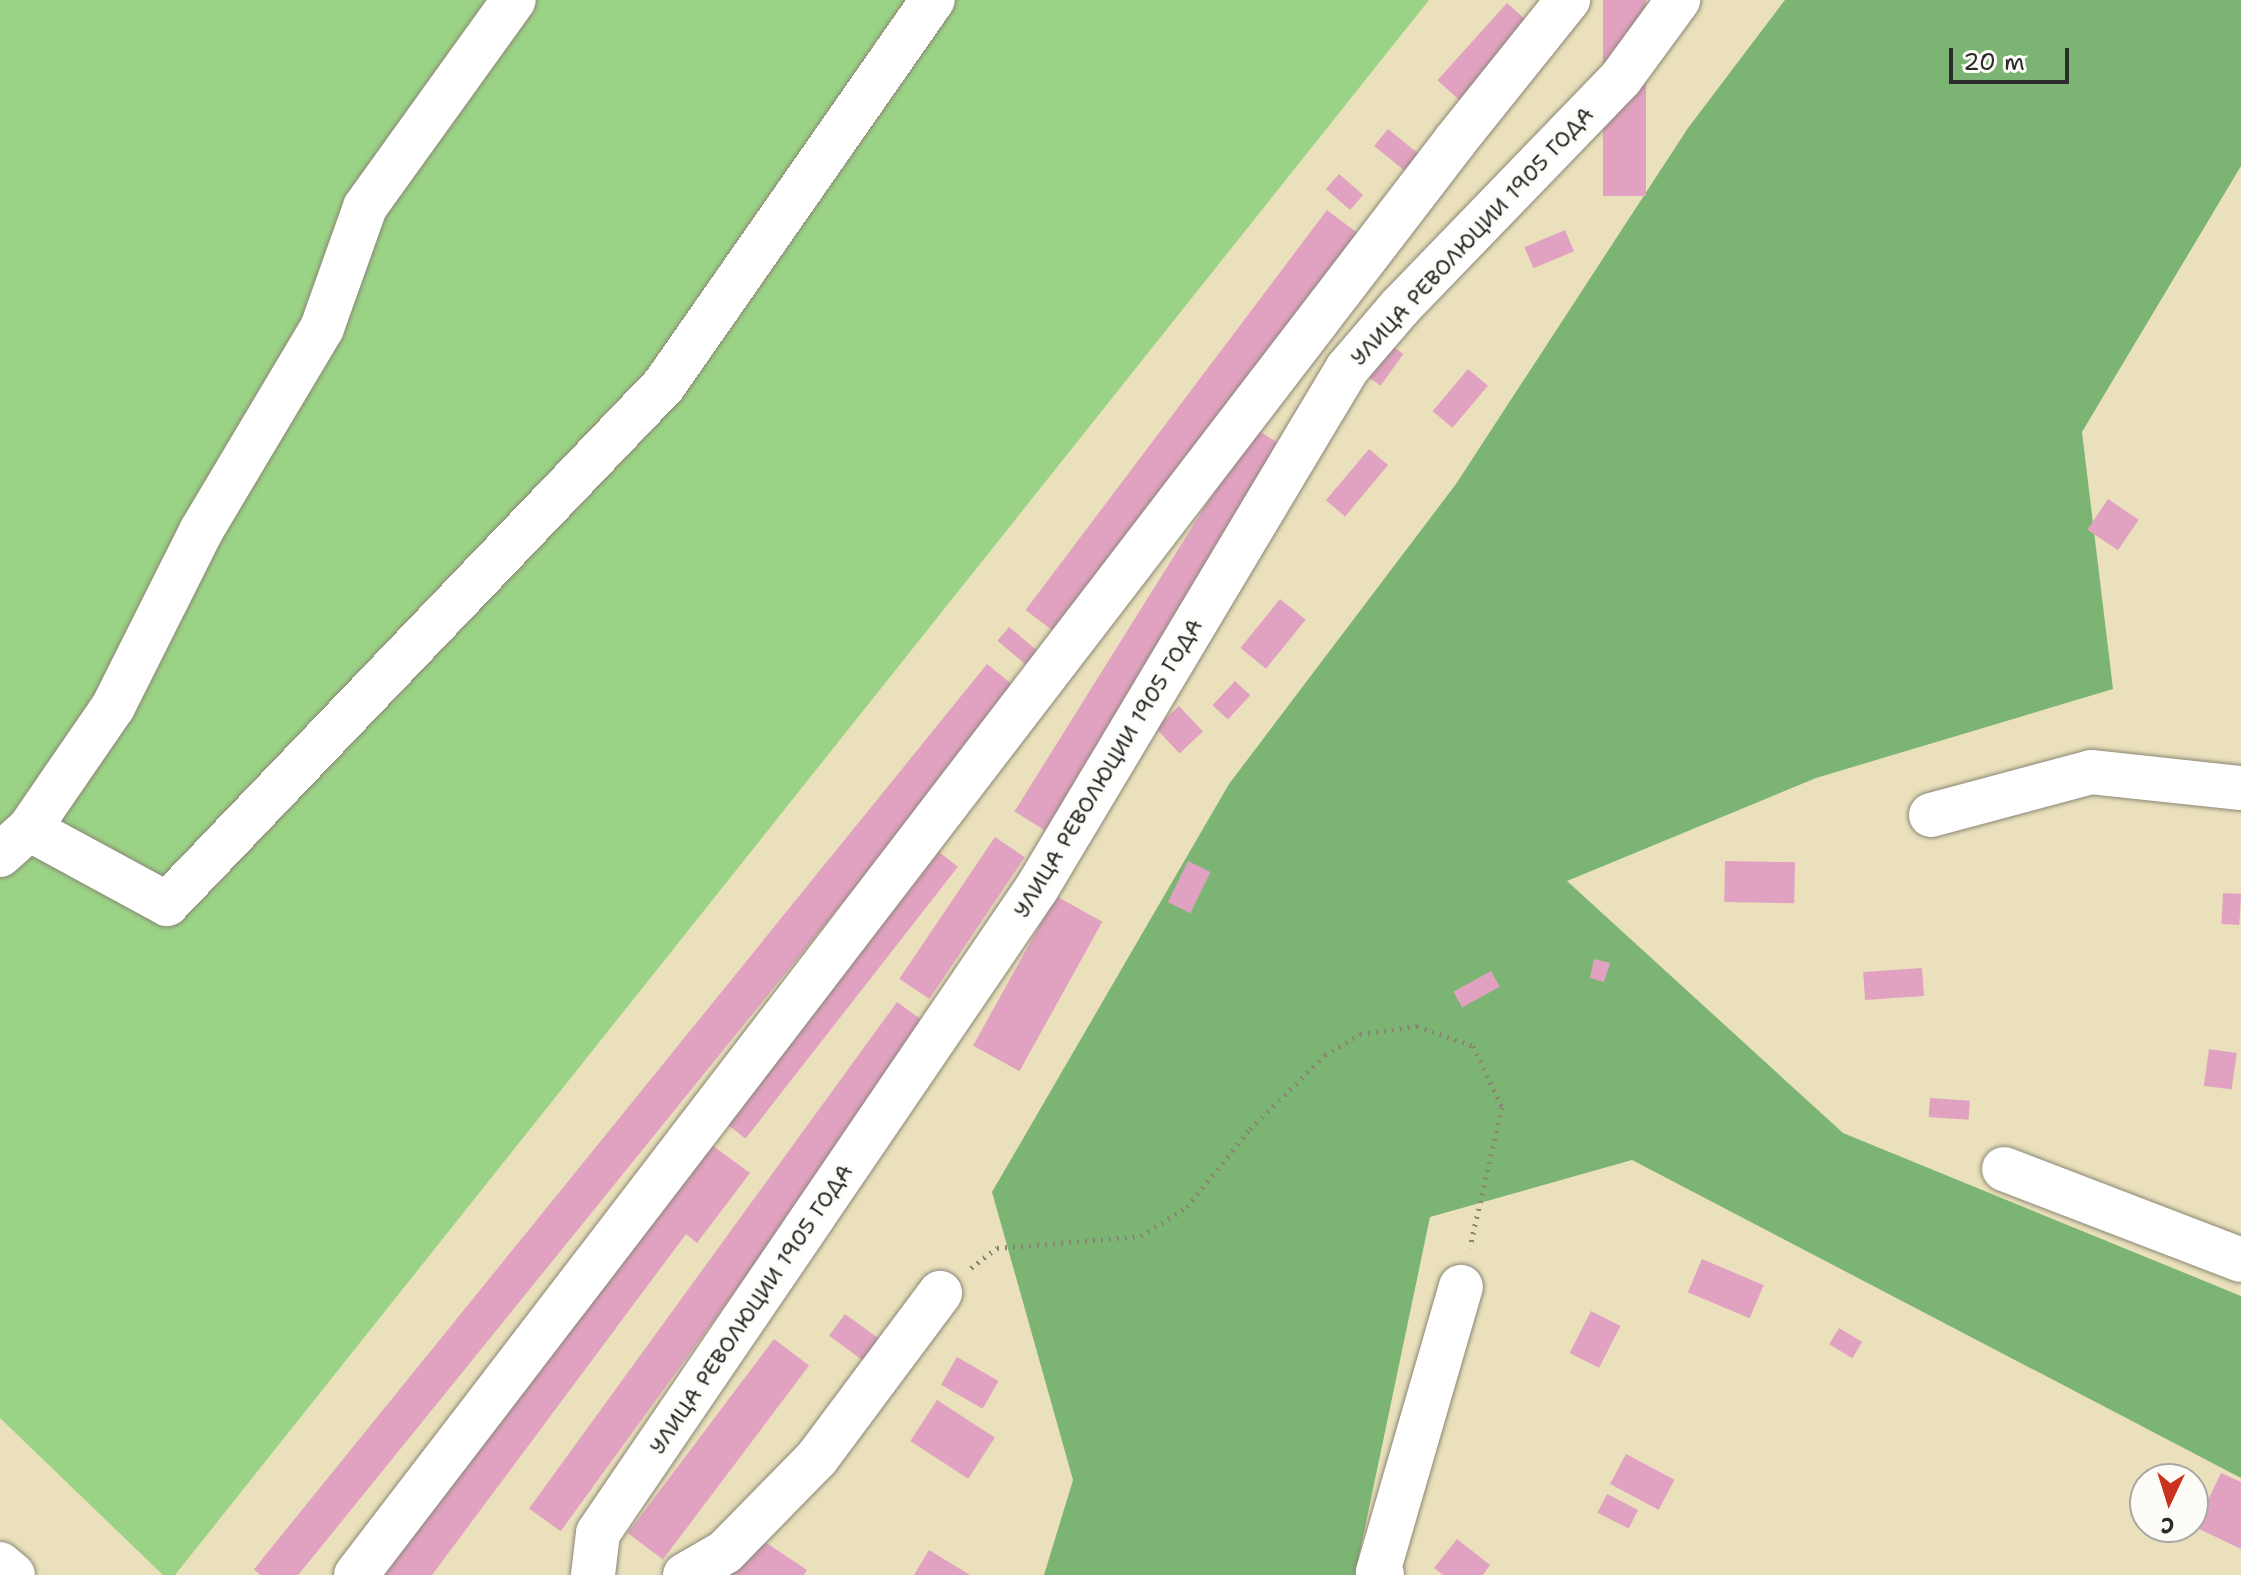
<!DOCTYPE html>
<meta charset="utf-8">
<style>
body{margin:0}
#map{position:relative;width:2241px;height:1575px;overflow:hidden;background:#eae0bc;font-family:"Shantell Sans",sans-serif}
div>[style]{position:absolute}
[style*='--x']{left:calc(var(--x)*1px);top:calc(var(--y)*1px);width:calc(var(--w)*1px);rotate:calc(var(--a)*1deg)}
.green>*{inset:0;background:#9bd386}
.forest>*{inset:0;background:#7cb573}
.building>*{inset:0;background:#e1a2c1;transform-origin:0 0}
.path>*{height:5px;margin-top:-2.5px;transform-origin:0;background:repeating-linear-gradient(90deg,#8a8674 0 2px,transparent 0 8px)}
.roads{filter:drop-shadow(0 0 2px #8a8674) drop-shadow(0 0 2px #8a8674)}
.minor>*{height:44px;margin:-22px;padding:0 22px;transform-origin:22px;border-radius:22px;background:#fff}
span{translate:-50% -50%;white-space:nowrap;text-align:center;line-height:1.15;-webkit-text-stroke:6px #fdfcf7;paint-order:stroke}
.street-label{font-size:22px;color:#2b2b2b}
.north{position:absolute;left:2129px;top:1463px;width:80px;height:80px;box-sizing:border-box;background:#fdfcf7;border:2px solid #a9a8a5;border-radius:50%;rotate:184deg;font-size:22px;font-weight:700;line-height:32px;text-align:center;color:#2b2b2b}
.north::after{content:'';display:block;margin:auto;width:28px;height:36px;background:#c8321e;clip-path:polygon(50% 0,100% 100%,50% 72%,0 100%)}
.scale{position:absolute;left:1949px;top:48px;width:120px;height:36px;box-sizing:border-box;border:4px solid #2b2b2b;border-top:0;padding-left:10px;font-size:24px;line-height:28px;white-space:nowrap;color:#2b2b2b;-webkit-text-stroke:6px #fdfcf7;paint-order:stroke}
</style>
<div id="map">
<div class="green">
<i style="clip-path:polygon(0 0,1429px 0,175px 1575px,163px 1575px,0 1418px)"></i>
</div>
<div class="forest">
<i style="clip-path:polygon(1785px 0,2241px 0,2241px 166px,2082px 432px,2113px 689px,1816px 778px,1567px 881px,1843px 1133px,2241px 1296px,2241px 1478px,1632px 1160px,1430px 1217px,1355px 1575px,1044px 1575px,1073px 1480px,992px 1192px,1229px 784px,1456px 484px,1688px 128px)"></i>
</div>
<div class="building">
<i style="left:1603px;top:0;width:43px;height:196px"></i>
<i style="left:1507px;top:3px;width:36px;height:104px;rotate:42deg"></i>
<i style="left:1388px;top:129px;width:46px;height:22px;rotate:39deg"></i>
<i style="left:1339px;top:174px;width:32px;height:20px;rotate:41deg"></i>
<i style="left:1327px;top:210px;width:41px;height:501px;rotate:37deg"></i>
<i style="left:1565px;top:230px;width:23px;height:44px;rotate:67deg"></i>
<i style="left:1384px;top:340px;width:24px;height:39px;rotate:36deg"></i>
<i style="left:1468px;top:369px;width:26px;height:55px;rotate:40deg"></i>
<i style="left:1254px;top:428px;width:36px;height:452px;rotate:32deg"></i>
<i style="left:1369px;top:449px;width:25px;height:67px;rotate:40deg"></i>
<i style="left:2108px;top:499px;width:37px;height:37px;rotate:34deg"></i>
<i style="left:1280px;top:599px;width:33px;height:63px;rotate:39deg"></i>
<i style="left:1009px;top:627px;width:40px;height:18px;rotate:40deg"></i>
<i style="left:987px;top:664px;width:38px;height:1165px;rotate:39deg"></i>
<i style="left:1235px;top:681px;width:21px;height:33px;rotate:43deg"></i>
<i style="left:1179px;top:706px;width:35px;height:32px;rotate:47deg"></i>
<i style="left:995px;top:837px;width:36px;height:171px;rotate:34deg"></i>
<i style="left:939px;top:852px;width:24px;height:345px;rotate:38deg"></i>
<i style="left:1188px;top:861px;width:25px;height:46px;rotate:26deg"></i>
<i style="left:1725px;top:861px;width:70px;height:41px;rotate:1deg"></i>
<i style="left:2223px;top:893px;width:18px;height:31px;rotate:3deg"></i>
<i style="left:1056px;top:896px;width:53px;height:171px;rotate:29deg"></i>
<i style="clip-path:polygon(1594px 959px,1610px 963px,1604px 982px,1590px 978px)"></i>
<i style="left:1922px;top:968px;width:28px;height:59px;rotate:86deg"></i>
<i style="left:1491px;top:971px;width:18px;height:43px;rotate:61deg"></i>
<i style="left:897px;top:1002px;width:39px;height:626px;rotate:36deg"></i>
<i style="left:2209px;top:1049px;width:28px;height:37px;rotate:8deg"></i>
<i style="left:1930px;top:1098px;width:40px;height:19px;rotate:4deg"></i>
<i style="clip-path:polygon(705px 1140px,750px 1173px,697px 1243px,686px 1234px,432px 1575px,381px 1575px)"></i>
<i style="left:1702px;top:1259px;width:67px;height:36px;rotate:23deg"></i>
<i style="left:1591px;top:1311px;width:33px;height:47px;rotate:27deg"></i>
<i style="left:845px;top:1314px;width:52px;height:27px;rotate:36deg"></i>
<i style="left:1839px;top:1328px;width:27px;height:19px;rotate:31deg"></i>
<i style="left:774px;top:1339px;width:44px;height:243px;rotate:37deg"></i>
<i style="left:957px;top:1357px;width:48px;height:32px;rotate:30deg"></i>
<i style="left:937px;top:1400px;width:69px;height:49px;rotate:33deg"></i>
<i style="left:1626px;top:1454px;width:55px;height:34px;rotate:28deg"></i>
<i style="clip-path:polygon(2221px 1473px,2241px 1482px,2241px 1549px,2195px 1527px)"></i>
<i style="left:1607px;top:1494px;width:35px;height:21px;rotate:27deg"></i>
<i style="clip-path:polygon(753px 1534px,807px 1570px,804px 1575px,726px 1575px)"></i>
<i style="clip-path:polygon(1457px 1539px,1490px 1565px,1483px 1575px,1443px 1575px,1434px 1568px)"></i>
<i style="clip-path:polygon(929px 1550px,970px 1575px,914px 1575px)"></i>
</div>
<div class="path">
<i style="--x:971;--y:1268;--w:33;--a:-38"></i>
<i style="--x:997;--y:1248;--w:144;--a:-4.8"></i>
<i style="--x:1141;--y:1236;--w:54;--a:-32.2"></i>
<i style="--x:1187;--y:1207;--w:100;--a:-51.1"></i>
<i style="--x:1250;--y:1129;--w:105;--a:-44.6"></i>
<i style="--x:1325;--y:1055;--w:41;--a:-31"></i>
<i style="--x:1360;--y:1034;--w:58;--a:-8"></i>
<i style="--x:1417;--y:1026;--w:59;--a:19.7"></i>
<i style="--x:1473;--y:1046;--w:68;--a:64.6"></i>
<i style="--x:1502;--y:1107;--w:144;--a:102.9"></i>
</div>
<div class="roads">
<div class="minor">
<i style="--x:1931;--y:815;--w:166;--a:-15"></i>
<i style="--x:2091;--y:772;--w:151;--a:6.1"></i>
<i style="--x:29;--y:829;--w:157;--a:28.5"></i>
<i style="--x:167;--y:904;--w:719;--a:-46.24"></i>
<i style="--x:664;--y:385;--w:470;--a:-55.1"></i>
<i style="--x:0;--y:855;--w:39;--a:-42"></i>
<i style="--x:29;--y:829;--w:148;--a:-55.5"></i>
<i style="--x:113;--y:707;--w:197;--a:-63.4"></i>
<i style="--x:201;--y:531;--w:236;--a:-59.2"></i>
<i style="--x:322;--y:328;--w:128;--a:-70.4"></i>
<i style="--x:365;--y:207;--w:255;--a:-54.3"></i>
<i style="--x:2004;--y:1169;--w:254;--a:21"></i>
<i style="--x:0;--y:1564;--w:17;--a:40"></i>
<i style="--x:356;--y:1575;--w:1807;--a:-52.53"></i>
<i style="--x:1455;--y:141;--w:181;--a:-51.3"></i>
<i style="--x:593;--y:1575;--w:42;--a:-83.2"></i>
<i style="--x:598;--y:1533;--w:780;--a:-55.76"></i>
<i style="--x:1037;--y:888;--w:605;--a:-59.15"></i>
<i style="--x:1347;--y:369;--w:82;--a:-49.5"></i>
<i style="--x:1400;--y:307;--w:318;--a:-46"></i>
<i style="--x:1621;--y:78;--w:97;--a:-53.8"></i>
<i style="--x:685;--y:1575;--w:46;--a:-29.9"></i>
<i style="--x:725;--y:1552;--w:132;--a:-45.6"></i>
<i style="--x:817;--y:1458;--w:206;--a:-53.3"></i>
<i style="--x:1382;--y:1575;--w:5;--a:-143"></i>
<i style="--x:1378;--y:1572;--w:297;--a:-73.8"></i>
</div>
</div>
<div class="street-label">
<span style="left:1472px;top:236px;rotate:-47deg">УЛИЦА РЕВОЛЮЦИИ 1905 ГОДА</span>
<span style="left:1108px;top:768px;rotate:-59deg">УЛИЦА РЕВОЛЮЦИИ 1905 ГОДА</span>
<span style="left:751px;top:1309px;rotate:-56deg">УЛИЦА РЕВОЛЮЦИИ 1905 ГОДА</span>
</div>
<div class="north">С</div>
<div class="scale">20 m</div>
</div>
